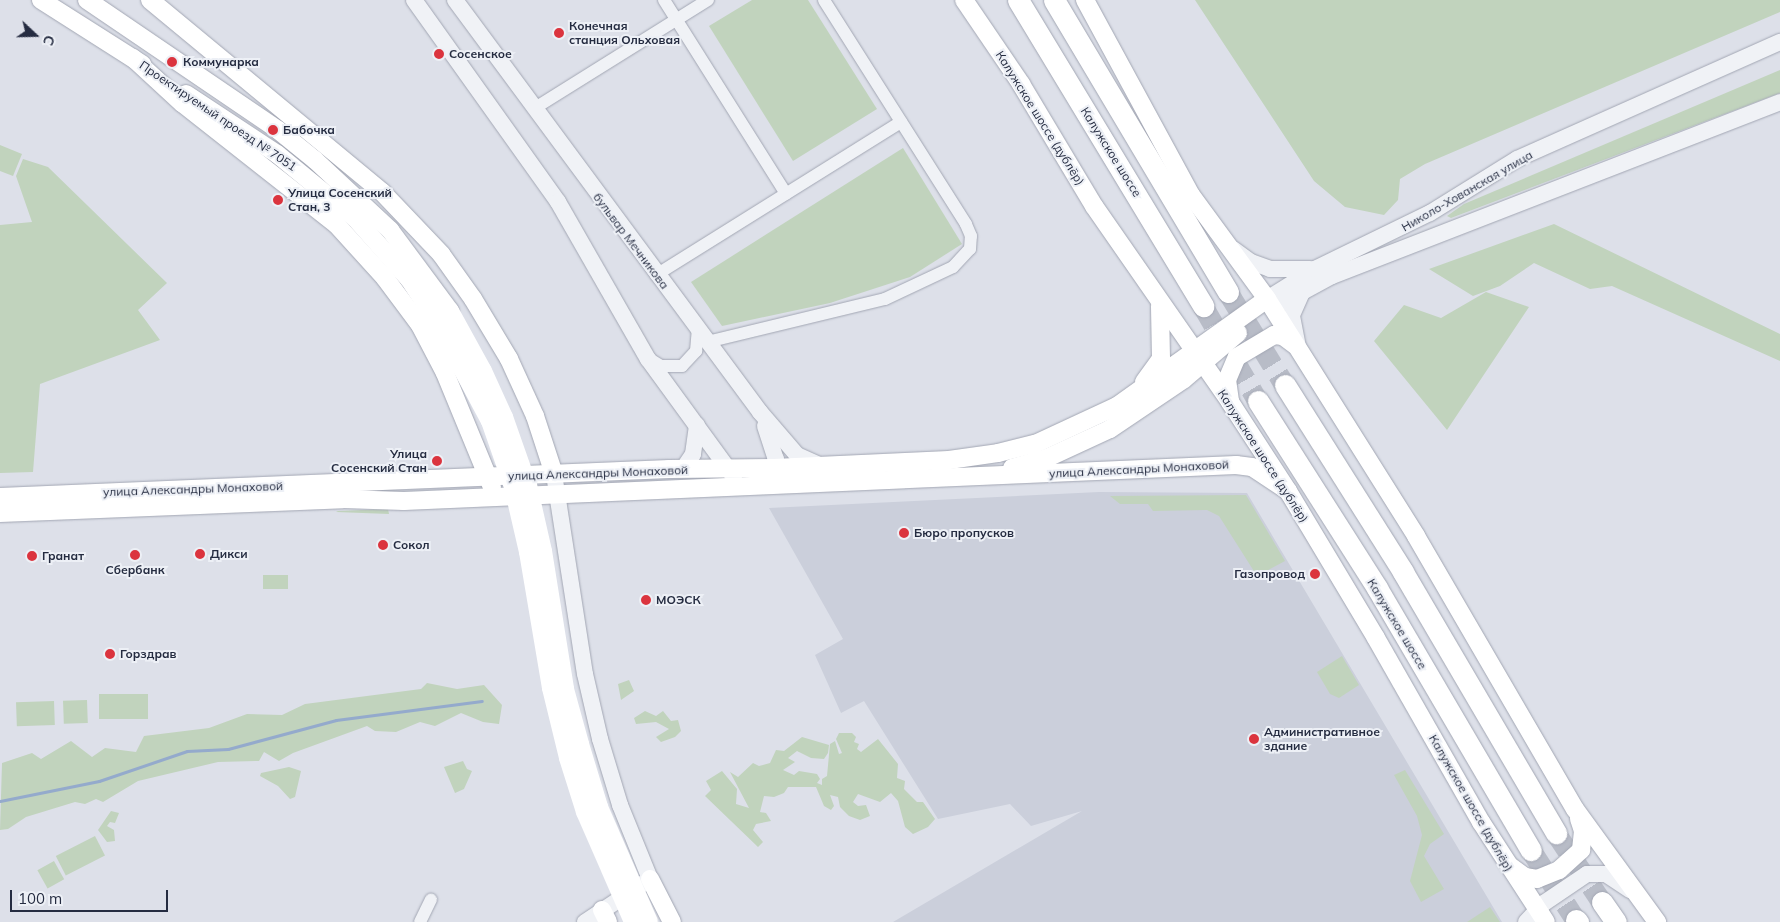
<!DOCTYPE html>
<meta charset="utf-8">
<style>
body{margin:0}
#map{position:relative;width:1780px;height:922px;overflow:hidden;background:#dde0e9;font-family:Mulish,sans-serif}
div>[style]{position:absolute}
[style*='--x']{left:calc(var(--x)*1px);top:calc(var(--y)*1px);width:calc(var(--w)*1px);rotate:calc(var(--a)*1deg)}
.built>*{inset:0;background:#cbcfdb}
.green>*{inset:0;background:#c1d3bd;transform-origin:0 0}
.stream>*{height:3px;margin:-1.5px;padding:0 1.5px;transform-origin:1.5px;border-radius:1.5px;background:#94aacc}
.trunk-tunnel>*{height:21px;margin-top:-10.5px;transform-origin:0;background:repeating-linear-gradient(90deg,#b8bcc7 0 21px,transparent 0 32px)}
.roads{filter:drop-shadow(0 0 1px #a2a6b3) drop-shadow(0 0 1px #a2a6b3)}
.minor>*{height:12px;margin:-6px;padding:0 6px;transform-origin:6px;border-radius:6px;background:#f0f2f6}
.tertiary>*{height:16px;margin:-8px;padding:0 8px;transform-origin:8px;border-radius:8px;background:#f0f2f6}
.secondary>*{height:18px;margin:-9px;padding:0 9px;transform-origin:9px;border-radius:9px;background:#fff}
.trunk>*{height:21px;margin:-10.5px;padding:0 10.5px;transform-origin:10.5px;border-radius:10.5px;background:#fff}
.secondary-bridge>*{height:18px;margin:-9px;padding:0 9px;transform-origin:9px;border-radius:9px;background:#fff}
.dots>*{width:14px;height:14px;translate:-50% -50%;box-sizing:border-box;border:2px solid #edf0f6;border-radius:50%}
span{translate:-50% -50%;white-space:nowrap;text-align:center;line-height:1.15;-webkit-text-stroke:4px #edf0f6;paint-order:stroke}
.poi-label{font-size:12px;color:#252c41;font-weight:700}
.left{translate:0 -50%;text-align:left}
.right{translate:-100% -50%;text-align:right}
.street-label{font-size:12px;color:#252c41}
.north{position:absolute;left:10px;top:10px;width:50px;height:50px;-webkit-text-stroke:4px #edf0f6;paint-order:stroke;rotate:111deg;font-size:14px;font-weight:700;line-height:20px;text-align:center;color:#252c41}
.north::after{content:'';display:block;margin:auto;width:18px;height:22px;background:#252c41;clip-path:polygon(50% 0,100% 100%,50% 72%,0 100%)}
.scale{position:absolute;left:10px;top:890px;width:158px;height:22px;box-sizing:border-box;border:2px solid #252c41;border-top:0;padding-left:6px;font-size:15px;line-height:18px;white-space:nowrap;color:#252c41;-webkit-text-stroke:4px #edf0f6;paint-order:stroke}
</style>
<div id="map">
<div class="built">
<i style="clip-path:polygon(1099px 492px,1247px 493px,1502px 922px,893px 922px,1082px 811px,1031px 826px,1010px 804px,938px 819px,864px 701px,841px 713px,815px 655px,843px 639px,769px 508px)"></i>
</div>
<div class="green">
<i style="clip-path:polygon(752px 0,808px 0,877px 109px,793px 161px,709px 26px)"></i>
<i style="clip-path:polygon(1195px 0,1780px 0,1780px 12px,1425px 164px,1400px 179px,1398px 200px,1384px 215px,1345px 207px,1314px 181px)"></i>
<i style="clip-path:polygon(1780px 70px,1780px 93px,1451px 218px,1447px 216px,1464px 204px)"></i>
<i style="clip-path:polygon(0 145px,22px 154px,13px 176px,0 171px)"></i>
<i style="clip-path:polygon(903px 148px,962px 244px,910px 277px,830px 303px,722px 326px,691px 282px)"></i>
<i style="clip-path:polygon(23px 159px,48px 167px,167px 283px,138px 310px,160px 340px,40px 384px,33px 472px,0 473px,0 225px,32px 222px,16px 176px)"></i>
<i style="clip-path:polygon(1554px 224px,1780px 334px,1780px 361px,1612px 286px,1590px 289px,1534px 263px,1500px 286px,1473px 296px,1429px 269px)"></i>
<i style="clip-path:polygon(1486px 292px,1529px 307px,1447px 430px,1374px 341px,1404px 305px,1441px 318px)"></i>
<i style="clip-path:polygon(1246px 495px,1285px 561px,1257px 576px,1219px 516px,1207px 510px,1153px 511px,1148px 504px,1120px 504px,1110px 496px)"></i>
<i style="clip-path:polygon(388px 509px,389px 514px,336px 512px,338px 511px)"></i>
<i style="left:288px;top:575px;width:14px;height:25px;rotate:90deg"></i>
<i style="clip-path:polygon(1342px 656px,1359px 685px,1339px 698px,1330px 694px,1317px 672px)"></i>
<i style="clip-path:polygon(629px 680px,634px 691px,621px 700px,618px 684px)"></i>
<i style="clip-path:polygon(427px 683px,457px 689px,484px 685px,502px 705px,499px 724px,483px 722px,461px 713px,435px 726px,420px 722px,396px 732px,375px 731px,367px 726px,293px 753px,279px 761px,264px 752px,259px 761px,218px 762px,138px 781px,103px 802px,96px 799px,85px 804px,75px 802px,26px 817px,8px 829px,0 830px,2px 763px,32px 753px,41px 759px,71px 741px,92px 757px,105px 748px,136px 752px,144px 736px,209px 728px,247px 714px,282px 715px,305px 704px,421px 689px)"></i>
<i style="left:148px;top:694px;width:25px;height:49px;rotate:90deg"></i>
<i style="left:87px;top:700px;width:23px;height:24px;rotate:88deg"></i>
<i style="left:54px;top:701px;width:24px;height:38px;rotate:88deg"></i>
<i style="clip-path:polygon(645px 711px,656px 716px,663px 711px,671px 721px,678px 720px,681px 731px,675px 737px,661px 742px,656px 737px,669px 729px,656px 722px,636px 724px,634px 718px)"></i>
<i style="clip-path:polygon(839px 733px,852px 733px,856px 737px,854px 742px,859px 744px,857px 749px,861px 752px,878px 739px,898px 764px,897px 778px,905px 781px,904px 789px,917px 802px,923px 802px,935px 819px,928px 827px,913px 834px,905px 827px,898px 801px,891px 793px,880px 802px,858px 794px,853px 802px,858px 806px,866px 805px,870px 816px,860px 820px,849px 816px,840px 807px,838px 797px,830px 795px,834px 806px,831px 810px,824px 806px,816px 787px,788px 787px,784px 793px,774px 797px,764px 796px,760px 812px,766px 813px,771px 821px,756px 824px,753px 830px,763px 842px,758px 847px,705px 796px,711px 790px,706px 781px,722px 771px,737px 789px,736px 804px,749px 808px,730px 772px,738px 777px,753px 763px,759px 766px,770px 763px,776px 750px,784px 751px,802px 737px,829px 745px,828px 753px,824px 759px,811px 758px,797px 751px,788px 758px,795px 762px,783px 770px,794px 775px,799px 771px,817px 774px,820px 779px,817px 783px,822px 785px,822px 779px,827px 776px,830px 744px,835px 741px,839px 754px,842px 753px,836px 739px)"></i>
<i style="clip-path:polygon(463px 761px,467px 769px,472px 771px,464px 789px,455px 793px,444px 767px)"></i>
<i style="clip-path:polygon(289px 767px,301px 771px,295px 797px,290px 799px,278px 786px,260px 776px,261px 773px)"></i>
<i style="clip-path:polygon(1405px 770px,1444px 834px,1430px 844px,1424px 856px,1444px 889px,1421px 902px,1410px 881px,1422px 835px,1417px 816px,1394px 775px)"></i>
<i style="clip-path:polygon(111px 811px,119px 813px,115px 823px,110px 822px,107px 826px,114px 830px,115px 841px,107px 842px,98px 830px)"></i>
<i style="left:95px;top:836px;width:22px;height:44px;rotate:63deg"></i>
<i style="left:54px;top:861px;width:21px;height:19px;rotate:61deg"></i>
<i style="clip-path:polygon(1490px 907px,1500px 922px,1467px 922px)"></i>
</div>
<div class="stream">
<i style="--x:0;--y:801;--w:101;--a:-11.4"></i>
<i style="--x:99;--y:781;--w:93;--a:-18.8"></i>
<i style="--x:187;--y:751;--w:41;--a:-2.8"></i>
<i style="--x:228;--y:749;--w:112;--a:-15"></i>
<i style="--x:336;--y:720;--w:147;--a:-7.4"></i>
</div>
<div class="trunk-tunnel">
<i style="--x:1228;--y:292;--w:109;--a:58.5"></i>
<i style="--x:1203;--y:306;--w:110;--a:59.9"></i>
<i style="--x:1556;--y:833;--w:83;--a:56.3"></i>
<i style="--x:1531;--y:850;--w:83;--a:57.3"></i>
</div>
<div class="roads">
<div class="minor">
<i style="--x:664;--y:0;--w:229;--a:57.8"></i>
<i style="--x:535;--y:108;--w:204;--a:-32"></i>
<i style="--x:656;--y:275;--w:289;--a:-32"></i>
<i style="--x:707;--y:342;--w:183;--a:-13.6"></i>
<i style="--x:885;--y:299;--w:75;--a:-25.2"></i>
<i style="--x:953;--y:267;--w:25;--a:-47"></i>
<i style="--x:970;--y:249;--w:13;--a:-86"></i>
<i style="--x:971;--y:236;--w:13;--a:-113"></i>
<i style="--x:966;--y:224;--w:265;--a:-122.4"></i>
<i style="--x:651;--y:360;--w:12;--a:31"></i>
<i style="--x:661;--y:366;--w:21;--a:0"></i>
<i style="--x:682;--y:366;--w:21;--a:-47"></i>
<i style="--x:696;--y:351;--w:22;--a:-85"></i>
<i style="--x:420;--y:922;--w:25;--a:-64"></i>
</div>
<div class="tertiary">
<i style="--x:414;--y:0;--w:248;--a:54.5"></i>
<i style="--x:558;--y:202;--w:181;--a:60.2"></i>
<i style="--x:648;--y:359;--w:146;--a:53.9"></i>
<i style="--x:455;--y:0;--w:513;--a:53.49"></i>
<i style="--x:760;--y:412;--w:57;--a:49.3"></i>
<i style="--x:797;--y:455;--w:27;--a:24"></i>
<i style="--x:1233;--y:249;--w:22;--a:36"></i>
<i style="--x:1251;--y:262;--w:20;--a:20"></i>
<i style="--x:1270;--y:269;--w:40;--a:0"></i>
<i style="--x:1267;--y:299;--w:57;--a:-32"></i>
<i style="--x:1315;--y:269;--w:128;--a:-26"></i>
<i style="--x:1430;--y:213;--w:102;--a:-31.8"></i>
<i style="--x:1517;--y:159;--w:288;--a:-24"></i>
<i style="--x:1273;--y:308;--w:67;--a:-28.5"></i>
<i style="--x:1332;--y:276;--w:481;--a:-21.2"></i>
<i style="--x:1298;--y:347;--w:33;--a:-101"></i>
<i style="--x:1292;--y:315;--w:27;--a:-66"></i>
<i style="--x:765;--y:426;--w:35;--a:72"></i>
<i style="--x:776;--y:459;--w:18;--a:106"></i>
<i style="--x:771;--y:476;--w:5;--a:143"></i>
<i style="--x:683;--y:469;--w:18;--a:-56"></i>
<i style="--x:693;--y:454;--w:29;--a:-82"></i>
<i style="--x:554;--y:474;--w:202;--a:81.2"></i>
<i style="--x:585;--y:674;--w:67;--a:77"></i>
<i style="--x:600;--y:739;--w:69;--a:73.1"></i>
<i style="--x:620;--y:805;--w:80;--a:67.9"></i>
<i style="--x:650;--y:879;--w:78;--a:146.5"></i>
<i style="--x:1526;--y:922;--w:26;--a:-47"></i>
<i style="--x:1544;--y:903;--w:52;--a:-34"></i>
<i style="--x:1587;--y:874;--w:19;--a:0"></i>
<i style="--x:1606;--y:874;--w:29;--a:34"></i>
</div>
<div class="secondary">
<i style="--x:41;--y:0;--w:120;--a:32.4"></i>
<i style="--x:87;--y:0;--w:231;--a:34.2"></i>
<i style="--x:278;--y:130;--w:48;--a:39"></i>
<i style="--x:315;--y:160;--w:103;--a:43"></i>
<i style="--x:390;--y:230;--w:101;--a:53.5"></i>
<i style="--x:150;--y:0;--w:301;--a:39.6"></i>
<i style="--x:382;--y:192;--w:86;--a:46.4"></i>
<i style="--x:441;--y:254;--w:55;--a:54.6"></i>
<i style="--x:473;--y:299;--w:70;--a:59"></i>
<i style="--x:509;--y:359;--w:63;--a:65.5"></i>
<i style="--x:535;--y:416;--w:61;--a:71.9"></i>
<i style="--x:964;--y:0;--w:102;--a:55.8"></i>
<i style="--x:1021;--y:84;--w:142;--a:59.1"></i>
<i style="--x:1094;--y:206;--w:239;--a:55.2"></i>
<i style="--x:1230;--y:402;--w:106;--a:56.9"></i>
<i style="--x:1288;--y:491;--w:171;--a:59.1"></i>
<i style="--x:1376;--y:638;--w:212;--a:60.3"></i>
<i style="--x:1481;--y:822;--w:119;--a:57"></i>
<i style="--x:1085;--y:0;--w:222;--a:61.5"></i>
<i style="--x:1191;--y:195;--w:129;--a:53.8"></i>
<i style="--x:1267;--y:299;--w:280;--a:57.8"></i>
<i style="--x:1416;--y:536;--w:316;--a:59.8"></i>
<i style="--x:1575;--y:809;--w:140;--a:54"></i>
<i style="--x:133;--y:58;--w:67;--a:42.6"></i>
<i style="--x:182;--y:103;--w:196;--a:38.2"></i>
<i style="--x:336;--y:224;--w:73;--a:47.8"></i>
<i style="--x:385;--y:278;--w:59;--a:53.3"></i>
<i style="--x:420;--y:325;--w:54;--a:62.5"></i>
<i style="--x:445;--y:373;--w:123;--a:67.6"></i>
<i style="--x:186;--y:94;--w:109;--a:33.4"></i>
<i style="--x:277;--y:154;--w:101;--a:39.4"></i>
<i style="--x:355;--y:218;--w:81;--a:48.5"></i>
<i style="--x:409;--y:279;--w:49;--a:56.6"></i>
<i style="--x:1144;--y:382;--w:29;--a:-54"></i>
<i style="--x:1161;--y:359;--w:53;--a:-91.1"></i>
<i style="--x:1230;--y:401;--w:21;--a:-98"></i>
<i style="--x:1227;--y:380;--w:25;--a:-67"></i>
<i style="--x:1237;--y:357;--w:43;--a:-30.7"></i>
<i style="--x:1274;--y:335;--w:9;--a:6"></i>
<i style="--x:1283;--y:336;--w:15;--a:37"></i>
<i style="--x:1012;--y:468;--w:36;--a:-16"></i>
<i style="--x:1047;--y:458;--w:69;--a:-24.7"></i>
<i style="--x:1110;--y:429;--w:89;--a:-34"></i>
<i style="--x:1184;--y:379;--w:71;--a:-40.4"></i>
<i style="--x:0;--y:497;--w:670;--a:-2.4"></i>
<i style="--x:669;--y:469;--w:105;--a:-0.5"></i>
<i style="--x:774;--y:468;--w:175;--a:-2.6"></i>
<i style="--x:949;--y:460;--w:49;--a:-8.1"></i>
<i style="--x:998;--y:453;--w:38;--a:-14"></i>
<i style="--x:1035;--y:444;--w:90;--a:-24.9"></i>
<i style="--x:1117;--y:406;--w:184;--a:-35.5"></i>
<i style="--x:0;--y:513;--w:343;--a:-2.3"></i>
<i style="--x:343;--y:499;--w:61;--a:1.9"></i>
<i style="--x:404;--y:501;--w:833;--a:-2.48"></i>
<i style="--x:1236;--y:465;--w:16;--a:7"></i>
<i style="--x:1252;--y:467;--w:43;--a:33.7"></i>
<i style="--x:1510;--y:866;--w:19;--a:36"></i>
<i style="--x:1525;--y:877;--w:12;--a:9"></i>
<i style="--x:1537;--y:879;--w:24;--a:-22"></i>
<i style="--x:1559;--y:870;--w:30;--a:-42"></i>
<i style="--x:1581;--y:850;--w:19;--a:-84"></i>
<i style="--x:1583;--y:831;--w:13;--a:-108"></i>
<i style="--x:650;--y:879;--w:48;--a:62.9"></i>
<i style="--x:602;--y:910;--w:13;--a:63"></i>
</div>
<div class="trunk">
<i style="--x:1018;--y:0;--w:358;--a:58.8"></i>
<i style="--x:1054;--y:0;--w:340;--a:59.2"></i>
<i style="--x:1285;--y:385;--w:221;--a:57.7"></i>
<i style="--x:1403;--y:572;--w:303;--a:59.6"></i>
<i style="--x:1258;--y:401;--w:222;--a:57.5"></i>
<i style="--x:1377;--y:588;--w:304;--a:59.6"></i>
<i style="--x:1602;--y:902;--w:24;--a:55"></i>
<i style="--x:1576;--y:920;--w:3;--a:45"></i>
</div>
</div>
<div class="secondary-bridge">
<i style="--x:450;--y:311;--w:68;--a:61.2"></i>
<i style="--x:483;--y:371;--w:51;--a:65.5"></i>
<i style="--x:504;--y:417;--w:72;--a:70.6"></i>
<i style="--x:528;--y:485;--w:68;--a:77.2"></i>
<i style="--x:543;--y:551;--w:140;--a:80.9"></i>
<i style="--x:565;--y:689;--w:57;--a:74.7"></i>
<i style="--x:580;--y:744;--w:66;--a:73.2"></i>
<i style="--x:599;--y:807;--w:125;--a:66.5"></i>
<i style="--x:436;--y:320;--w:115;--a:61.9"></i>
<i style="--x:490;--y:421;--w:70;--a:70.8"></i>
<i style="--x:513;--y:487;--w:67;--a:77"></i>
<i style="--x:528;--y:552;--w:138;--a:80.4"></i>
<i style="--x:551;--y:688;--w:72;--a:76.3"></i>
<i style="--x:568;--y:758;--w:57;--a:72.5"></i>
<i style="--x:585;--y:812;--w:120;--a:66.4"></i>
</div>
<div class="dots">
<i style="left:559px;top:33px;background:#db343e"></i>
<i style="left:439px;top:54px;background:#db343e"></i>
<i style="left:172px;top:62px;background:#db343e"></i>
<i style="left:273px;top:130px;background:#db343e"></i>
<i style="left:278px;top:200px;background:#db343e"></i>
<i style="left:437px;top:461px;background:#db343e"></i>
<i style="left:904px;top:533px;background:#db343e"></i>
<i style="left:383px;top:545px;background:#db343e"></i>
<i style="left:200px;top:554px;background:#db343e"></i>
<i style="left:135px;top:555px;background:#db343e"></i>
<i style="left:32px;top:556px;background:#db343e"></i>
<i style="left:1315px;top:574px;background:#db343e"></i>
<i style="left:646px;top:600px;background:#db343e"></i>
<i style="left:110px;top:654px;background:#db343e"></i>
<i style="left:1254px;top:739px;background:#db343e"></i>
</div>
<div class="poi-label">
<span class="left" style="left:569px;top:33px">Конечная<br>станция Ольховая</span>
<span class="left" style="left:449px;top:54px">Сосенское</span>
<span class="left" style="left:183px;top:62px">Коммунарка</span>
<span class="left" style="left:283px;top:130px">Бабочка</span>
<span class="left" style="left:288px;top:200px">Улица Сосенский<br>Стан, 3</span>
<span class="right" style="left:427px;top:461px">Улица<br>Сосенский Стан</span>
<span class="left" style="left:914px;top:533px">Бюро пропусков</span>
<span class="left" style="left:393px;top:545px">Сокол</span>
<span class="left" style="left:210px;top:554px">Дикси</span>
<span class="left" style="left:42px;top:556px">Гранат</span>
<span style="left:135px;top:570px">Сбербанк</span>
<span class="right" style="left:1305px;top:574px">Газопровод</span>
<span class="left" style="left:656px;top:600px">МОЭСК</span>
<span class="left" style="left:120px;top:654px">Горздрав</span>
<span class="left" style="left:1264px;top:739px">Административное<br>здание</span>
</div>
<div class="street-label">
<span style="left:218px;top:116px;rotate:34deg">Проектируемый проезд № 7051</span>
<span style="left:1040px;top:118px;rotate:58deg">Калужское шоссе (дублёр)</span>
<span style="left:1111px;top:152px;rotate:58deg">Калужское шоссе</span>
<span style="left:1467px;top:191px;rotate:-30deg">Николо-Хованская улица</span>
<span style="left:631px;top:241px;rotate:53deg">бульвар Мечникова</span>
<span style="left:1263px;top:456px;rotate:57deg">Калужское шоссе (дублёр)</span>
<span style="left:1139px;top:469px;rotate:-3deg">улица Александры Монаховой</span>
<span style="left:598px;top:473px;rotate:-2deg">улица Александры Монаховой</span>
<span style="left:193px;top:489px;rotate:-2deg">улица Александры Монаховой</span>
<span style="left:1397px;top:624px;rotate:59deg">Калужское шоссе</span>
<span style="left:1471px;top:803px;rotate:60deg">Калужское шоссе (дублёр)</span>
</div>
<div class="north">С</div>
<div class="scale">100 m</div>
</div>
